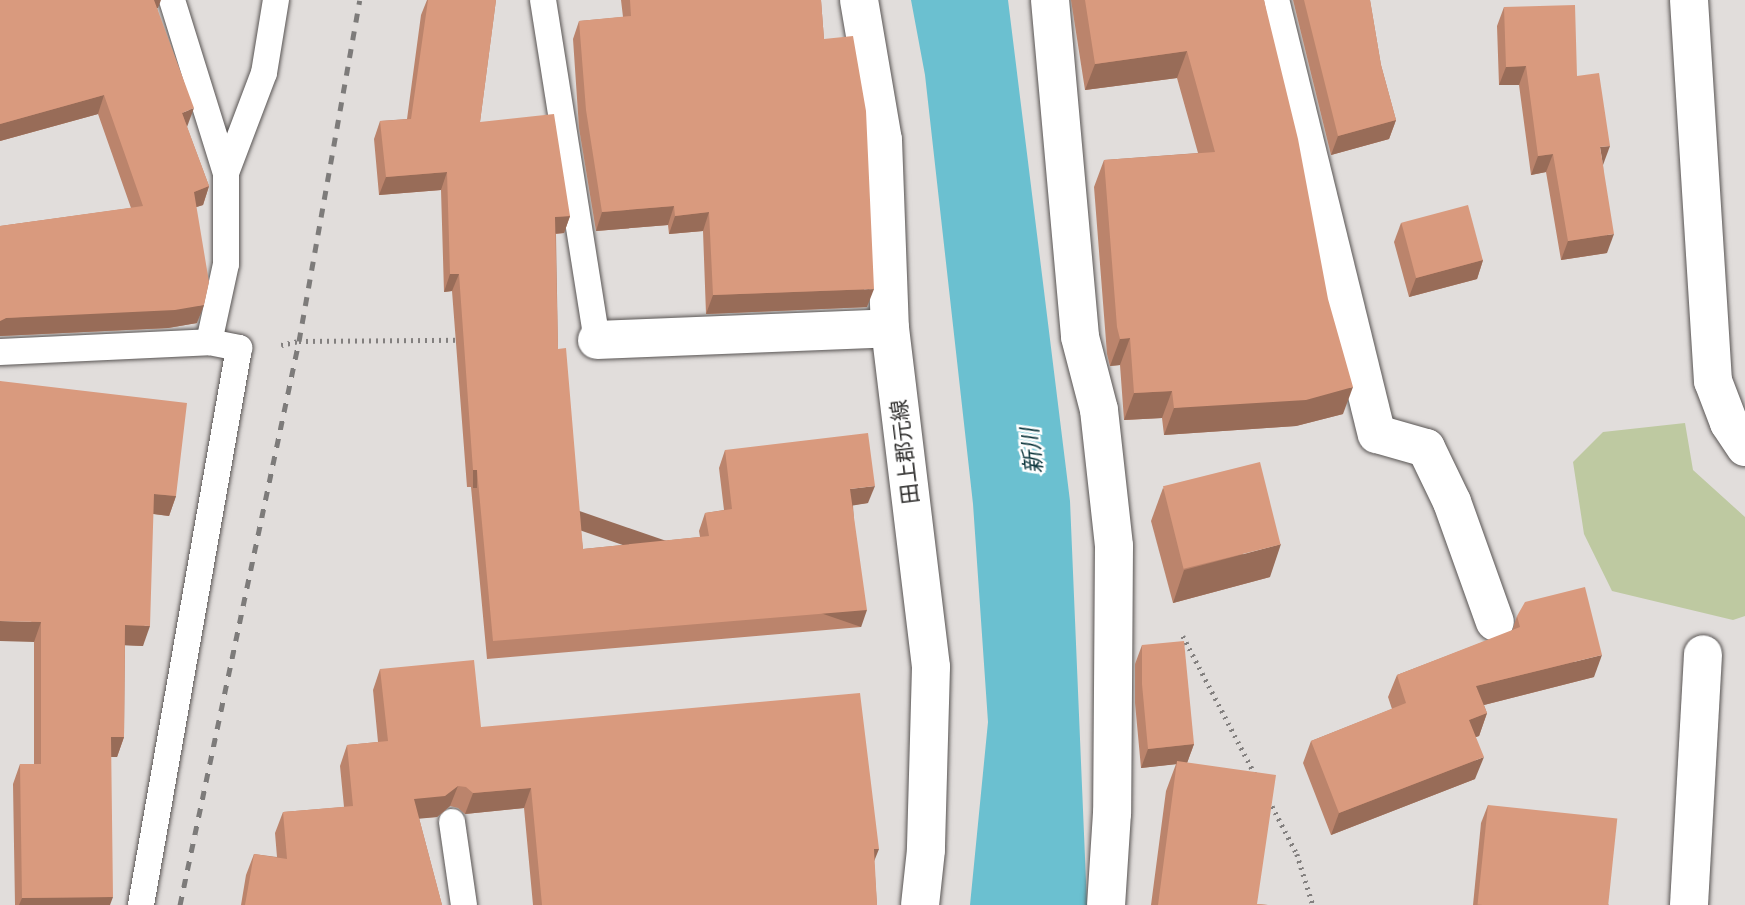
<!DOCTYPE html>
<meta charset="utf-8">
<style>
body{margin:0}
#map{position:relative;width:1745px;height:905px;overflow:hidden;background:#e1dddb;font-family:Raleway,"Noto Sans JP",sans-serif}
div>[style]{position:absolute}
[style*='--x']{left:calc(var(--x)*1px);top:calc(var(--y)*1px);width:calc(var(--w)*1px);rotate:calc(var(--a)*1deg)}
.green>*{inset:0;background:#bec9a1}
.water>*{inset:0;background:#6bc0d0}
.path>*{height:4.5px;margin-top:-2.25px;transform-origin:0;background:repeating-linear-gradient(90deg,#83807f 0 2px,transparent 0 7px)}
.roads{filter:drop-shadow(0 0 2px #595554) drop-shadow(0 0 2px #595554)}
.service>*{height:26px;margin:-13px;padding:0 13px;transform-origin:13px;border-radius:13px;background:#fff}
.minor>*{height:38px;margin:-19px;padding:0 19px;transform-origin:19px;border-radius:19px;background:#fff}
.rail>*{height:5px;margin-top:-2.5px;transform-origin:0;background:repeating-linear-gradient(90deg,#7d7b7a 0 9px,transparent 0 18px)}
.wall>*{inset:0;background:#bb846c}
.shaded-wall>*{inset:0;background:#986c58;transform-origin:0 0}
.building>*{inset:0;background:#d99a7e;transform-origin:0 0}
span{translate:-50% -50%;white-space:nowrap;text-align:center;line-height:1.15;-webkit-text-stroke:5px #fff;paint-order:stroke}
.street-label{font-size:21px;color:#31302f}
.water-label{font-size:23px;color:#0a343b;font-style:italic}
</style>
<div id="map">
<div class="green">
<i style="clip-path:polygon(1685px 423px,1693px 470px,1745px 517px,1745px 616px,1733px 620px,1612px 591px,1584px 534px,1573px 462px,1603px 432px)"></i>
</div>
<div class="water">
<i style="clip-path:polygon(911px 0,1008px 0,1070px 501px,1087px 905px,970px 905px,988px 722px,973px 504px,925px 75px)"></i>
</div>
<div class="path">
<i style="--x:281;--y:345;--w:18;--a:-13"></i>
<i style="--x:299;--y:341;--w:162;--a:-0.4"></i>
<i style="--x:1183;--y:636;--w:158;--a:62.5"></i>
<i style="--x:1269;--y:800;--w:61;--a:62.6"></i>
<i style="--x:1297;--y:854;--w:53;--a:72.6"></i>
</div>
<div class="roads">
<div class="service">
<i style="--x:172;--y:0;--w:181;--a:72.7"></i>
<i style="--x:226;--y:173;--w:91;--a:90"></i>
<i style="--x:226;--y:264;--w:80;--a:102.3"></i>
<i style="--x:543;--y:0;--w:344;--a:81"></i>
<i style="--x:226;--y:173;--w:107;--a:-69.2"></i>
<i style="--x:264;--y:73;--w:74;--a:-80.7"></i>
<i style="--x:0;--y:352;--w:209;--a:-2.7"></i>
<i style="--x:209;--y:342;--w:31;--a:11"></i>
<i style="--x:239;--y:348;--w:566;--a:99.98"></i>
<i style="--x:452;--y:822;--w:84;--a:81.8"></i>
</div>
<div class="minor">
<i style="--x:859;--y:0;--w:142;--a:80.3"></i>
<i style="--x:883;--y:140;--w:188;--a:87.9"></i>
<i style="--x:890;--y:328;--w:341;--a:83.1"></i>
<i style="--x:931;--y:667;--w:183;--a:91.6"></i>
<i style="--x:926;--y:850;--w:55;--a:96.2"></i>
<i style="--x:1050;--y:0;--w:338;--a:84.9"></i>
<i style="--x:1080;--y:337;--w:75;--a:75.4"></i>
<i style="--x:1099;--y:410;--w:137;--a:83.7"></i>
<i style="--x:1114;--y:546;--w:267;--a:90.4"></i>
<i style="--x:1112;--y:813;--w:92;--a:93.7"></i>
<i style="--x:1270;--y:0;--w:447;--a:76.2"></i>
<i style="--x:1377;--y:434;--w:51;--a:15.9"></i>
<i style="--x:1426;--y:448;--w:60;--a:64.3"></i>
<i style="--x:1452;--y:502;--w:127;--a:70.3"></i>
<i style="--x:1689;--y:0;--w:382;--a:86.4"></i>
<i style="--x:1713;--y:381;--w:45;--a:69.1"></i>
<i style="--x:1729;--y:423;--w:29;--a:56"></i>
<i style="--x:597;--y:340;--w:293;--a:-2.3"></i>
<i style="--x:1689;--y:905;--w:251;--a:-86.8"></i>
</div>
</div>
<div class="rail">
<i style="--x:180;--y:905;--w:576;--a:-78.09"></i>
<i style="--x:299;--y:341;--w:346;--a:-79.9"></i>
</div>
<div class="wall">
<i style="clip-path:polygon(0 0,158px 8px,157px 8px,187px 127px,209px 186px,203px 205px,196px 207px,197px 323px,168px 328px,0 336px,0 226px,131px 208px,98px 114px,0 141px)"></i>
<i style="clip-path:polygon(427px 0,496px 0,480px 122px,570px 216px,564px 233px,556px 234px,558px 349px,583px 549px,700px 537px,699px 531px,705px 513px,724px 510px,719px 468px,725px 450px,868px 503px,853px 505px,861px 627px,487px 659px,471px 487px,467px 487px,452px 291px,444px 292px,441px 190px,379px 195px,374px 139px,380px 121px,407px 119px,421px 15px)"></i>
<i style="clip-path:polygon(621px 0,821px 0,824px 39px,867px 307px,706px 314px,703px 231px,669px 234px,668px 225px,596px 231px,579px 128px,573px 39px,579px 21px,623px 17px)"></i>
<i style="clip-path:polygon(1071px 0,1264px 0,1343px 414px,1296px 426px,1164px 435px,1162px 418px,1124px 420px,1120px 365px,1110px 366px,1107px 354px,1094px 187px,1104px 160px,1198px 153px,1177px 78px,1085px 90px)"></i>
<i style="clip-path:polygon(1293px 0,1370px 0,1381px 65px,1396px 120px,1389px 139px,1331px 155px)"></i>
<i style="clip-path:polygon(1504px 7px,1577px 76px,1603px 164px,1607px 253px,1561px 260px,1546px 172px,1531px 175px,1519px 85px,1499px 85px,1497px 26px)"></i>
<i style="clip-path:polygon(1401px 223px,1483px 260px,1477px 279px,1409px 297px,1394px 242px)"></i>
<i style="clip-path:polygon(0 381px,176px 496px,169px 516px,153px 514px,143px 646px,125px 645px,124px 737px,117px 757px,111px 757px,110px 905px,15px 905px,13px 784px,20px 764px,34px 764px,34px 642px)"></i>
<i style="clip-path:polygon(1163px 488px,1270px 577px,1173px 603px,1151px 521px)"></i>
<i style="clip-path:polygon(1517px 616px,1594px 677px,1484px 705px,1487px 713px,1479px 736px,1476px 737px,1475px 779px,1331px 835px,1303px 763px,1311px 741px,1392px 709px,1388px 697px,1397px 675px,1512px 631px)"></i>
<i style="clip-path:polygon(1142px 645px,1194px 744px,1187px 763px,1257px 904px,1268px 905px,1151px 905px,1166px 791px,1176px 764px,1141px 768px,1135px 703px,1135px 664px)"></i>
<i style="clip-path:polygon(380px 669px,481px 727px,874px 861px,877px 905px,533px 905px,524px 808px,465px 814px,458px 808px,450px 806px,437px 817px,419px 818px,442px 905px,241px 905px,246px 875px,254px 854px,277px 857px,275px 833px,283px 812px,344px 807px,340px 766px,347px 745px,378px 742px,373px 690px)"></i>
<i style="clip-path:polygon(1488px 805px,1609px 905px,1473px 905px,1481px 823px)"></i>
</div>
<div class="shaded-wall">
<i style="clip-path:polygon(149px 0,161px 0,158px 8px,145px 11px)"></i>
<i style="clip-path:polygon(1187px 51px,1177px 78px,1085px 90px,1095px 64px)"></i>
<i style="clip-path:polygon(1526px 66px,1519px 85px,1499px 85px,1506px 67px)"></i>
<i style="clip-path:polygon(104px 95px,98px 114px,0 141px,0 124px)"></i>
<i style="clip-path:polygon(194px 108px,187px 127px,182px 113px)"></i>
<i style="clip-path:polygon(1396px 120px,1389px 139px,1331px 155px,1338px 136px)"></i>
<i style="clip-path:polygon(1610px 146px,1603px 165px,1600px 147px)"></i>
<i style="clip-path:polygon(1553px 154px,1546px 172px,1531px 175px,1538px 156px)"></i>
<i style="clip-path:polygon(447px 172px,441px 190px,379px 195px,386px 177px)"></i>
<i style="clip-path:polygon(209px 186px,203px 205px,187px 210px,194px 192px)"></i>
<i style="clip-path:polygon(674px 206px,668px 225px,596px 231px,602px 212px)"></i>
<i style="clip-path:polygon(709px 212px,703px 231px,669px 234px,675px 216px)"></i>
<i style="clip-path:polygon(570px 216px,564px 233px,549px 234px,555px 217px)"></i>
<i style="clip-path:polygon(1614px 234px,1607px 253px,1561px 260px,1568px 241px)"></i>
<i style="clip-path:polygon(1483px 260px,1477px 279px,1409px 297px,1416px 278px)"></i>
<i style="clip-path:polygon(450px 274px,459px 274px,452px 291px,444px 292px)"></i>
<i style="clip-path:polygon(874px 289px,867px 307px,706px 314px,713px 295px)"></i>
<i style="clip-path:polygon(204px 305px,197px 323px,168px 328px,0 336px,0 321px,6px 318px)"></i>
<i style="clip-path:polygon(1130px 338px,1120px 365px,1110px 366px,1120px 339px)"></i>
<i style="clip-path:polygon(1353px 387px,1343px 414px,1296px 426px,1164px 435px,1174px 408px)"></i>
<i style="clip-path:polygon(1172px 391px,1162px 418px,1124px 420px,1134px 393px)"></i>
<i style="left:473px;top:470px;width:4px;height:18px"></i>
<i style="clip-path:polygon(875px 486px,868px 503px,844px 507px,850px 489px)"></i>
<i style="clip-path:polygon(154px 494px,176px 496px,169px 516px,147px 513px)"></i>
<i style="clip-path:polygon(1281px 544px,1270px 577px,1173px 603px,1184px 570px)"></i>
<i style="left:867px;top:610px;width:18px;height:375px;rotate:109deg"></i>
<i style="clip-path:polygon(0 621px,41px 622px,34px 642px,0 641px)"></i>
<i style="clip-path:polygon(125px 625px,150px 626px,143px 646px,118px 645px)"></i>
<i style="clip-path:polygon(1602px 655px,1594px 677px,1468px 709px,1476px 686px)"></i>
<i style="clip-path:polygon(1487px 713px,1479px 736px,1461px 742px,1469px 720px)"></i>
<i style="clip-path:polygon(111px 737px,124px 737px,117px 757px,103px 757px)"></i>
<i style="clip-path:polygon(1194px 744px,1187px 763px,1141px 768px,1148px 749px)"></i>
<i style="clip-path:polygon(1484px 757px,1475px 779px,1331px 835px,1339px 813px)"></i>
<i style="clip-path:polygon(458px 786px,450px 806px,437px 817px,406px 820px,414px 799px)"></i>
<i style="clip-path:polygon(531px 788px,524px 808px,465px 814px,473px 793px)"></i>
<i style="clip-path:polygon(874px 849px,879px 849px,871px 869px)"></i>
<i style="clip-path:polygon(113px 897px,110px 905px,19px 905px,22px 898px)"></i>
</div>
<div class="building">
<i style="clip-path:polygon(0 0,154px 0,194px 108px,182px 113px,209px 186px,194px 192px,209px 282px,204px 305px,175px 310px,6px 318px,0 321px,0 226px,143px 206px,104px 95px,0 124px)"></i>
<i style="clip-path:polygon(428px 0,496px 0,480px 122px,554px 114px,570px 216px,555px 217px,558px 349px,566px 348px,583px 549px,709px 536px,705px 513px,732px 509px,725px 450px,868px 433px,875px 486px,850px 489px,867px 610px,493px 641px,477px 470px,473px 470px,459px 274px,450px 274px,447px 172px,386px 177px,380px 121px,411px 119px)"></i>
<i style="clip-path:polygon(630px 0,821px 0,824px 39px,853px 36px,866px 111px,874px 289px,713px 295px,709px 212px,675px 216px,674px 206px,602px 212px,586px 110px,579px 21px,631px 16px)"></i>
<i style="clip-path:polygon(1085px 0,1264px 0,1298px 139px,1328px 299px,1353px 387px,1306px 400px,1174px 408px,1172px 391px,1134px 393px,1130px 338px,1120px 339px,1117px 327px,1104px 160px,1215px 152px,1187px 51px,1095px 64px)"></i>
<i style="clip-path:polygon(1304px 0,1370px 0,1381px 65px,1396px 120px,1338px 136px)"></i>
<i style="clip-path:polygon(1575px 5px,1577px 76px,1599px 73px,1610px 146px,1600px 147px,1614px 234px,1568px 241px,1553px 154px,1538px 156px,1526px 66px,1506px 67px,1504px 7px)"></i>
<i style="left:1468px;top:205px;width:57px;height:69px;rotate:75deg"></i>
<i style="clip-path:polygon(0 381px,187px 403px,176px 496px,154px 494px,150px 626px,125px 625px,124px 737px,111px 737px,113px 897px,22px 898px,20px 764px,41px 764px,41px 622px,0 621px)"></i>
<i style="left:1260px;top:462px;width:85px;height:100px;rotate:76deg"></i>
<i style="clip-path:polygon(1585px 587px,1602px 655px,1476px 686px,1487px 713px,1469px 720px,1484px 757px,1339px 813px,1311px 741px,1406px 703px,1397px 675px,1520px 627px,1517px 616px,1525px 602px)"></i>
<i style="clip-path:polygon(1184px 641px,1194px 744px,1148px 749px,1142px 684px,1142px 645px)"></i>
<i style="clip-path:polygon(474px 660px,481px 727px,860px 693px,879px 849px,874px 849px,877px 905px,542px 905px,531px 788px,473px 793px,466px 787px,458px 786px,445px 796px,414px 799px,442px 905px,245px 905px,254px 854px,287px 859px,283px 812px,353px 806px,347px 745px,388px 741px,380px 669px)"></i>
<i style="clip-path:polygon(1177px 761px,1276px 775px,1257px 904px,1268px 905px,1158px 905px)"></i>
<i style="left:1488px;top:805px;width:130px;height:100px;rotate:6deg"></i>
</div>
<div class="street-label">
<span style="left:905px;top:452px;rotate:-97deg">田上郡元線</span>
</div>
<div class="water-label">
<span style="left:1032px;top:451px;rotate:-96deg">新川</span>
</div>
</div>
